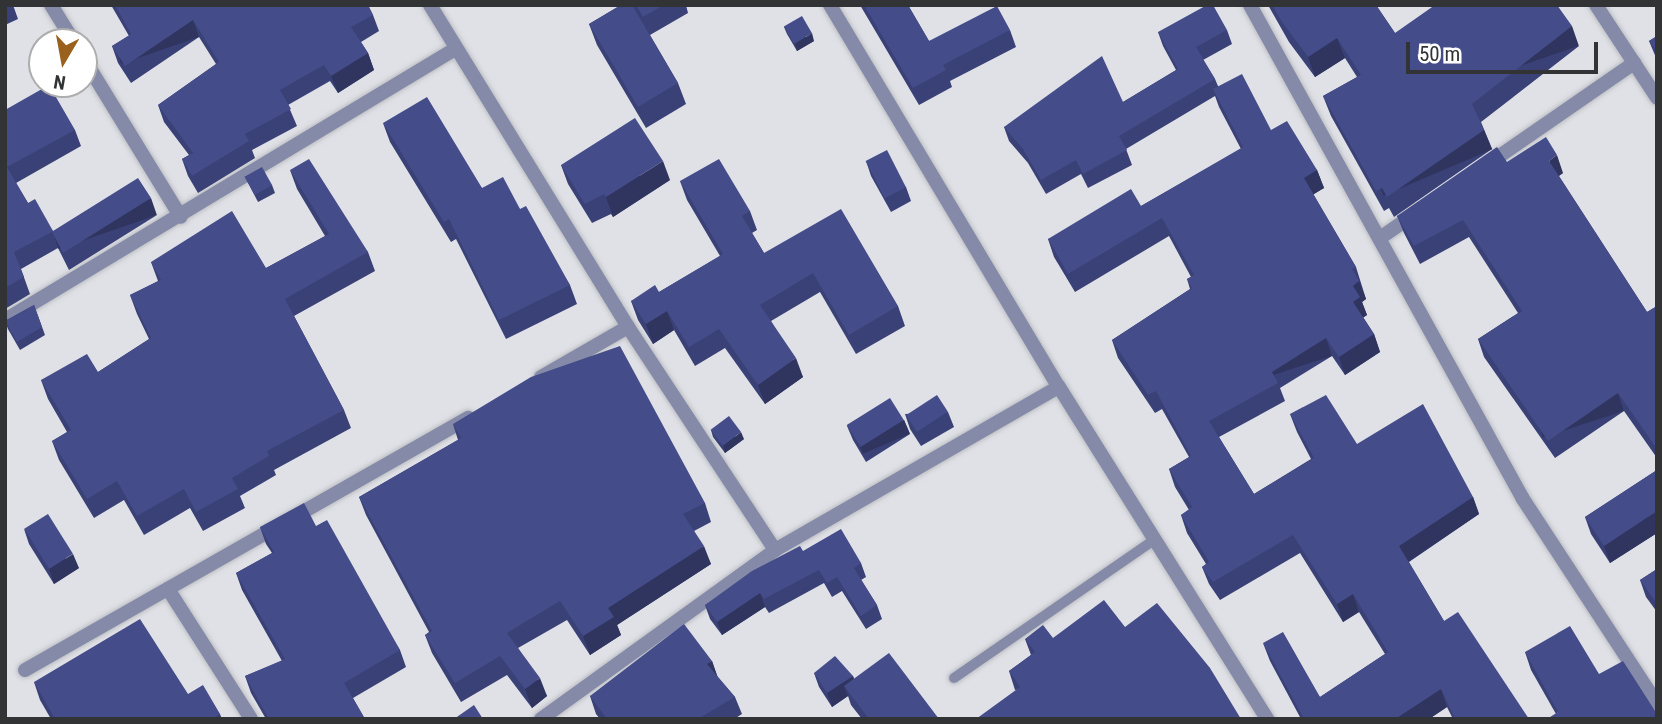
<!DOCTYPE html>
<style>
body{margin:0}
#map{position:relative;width:1662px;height:724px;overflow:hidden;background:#dfe1e6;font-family:"Roboto Condensed",sans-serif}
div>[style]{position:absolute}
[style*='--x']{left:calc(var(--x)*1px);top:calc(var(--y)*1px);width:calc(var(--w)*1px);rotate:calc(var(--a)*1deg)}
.roads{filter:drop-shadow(0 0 2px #bcbec3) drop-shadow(0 0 2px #bcbec3)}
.service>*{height:10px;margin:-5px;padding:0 5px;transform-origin:5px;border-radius:5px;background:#848aa8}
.minor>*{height:14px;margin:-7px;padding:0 7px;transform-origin:7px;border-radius:7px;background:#848aa8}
.wall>*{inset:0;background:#3a4176}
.shaded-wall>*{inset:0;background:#303560;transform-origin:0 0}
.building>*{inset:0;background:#444c89;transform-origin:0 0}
span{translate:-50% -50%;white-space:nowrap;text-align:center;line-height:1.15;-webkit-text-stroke:7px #fff;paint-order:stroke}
.frame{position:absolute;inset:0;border:7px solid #323335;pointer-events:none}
.north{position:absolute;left:28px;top:28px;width:70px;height:70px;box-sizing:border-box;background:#fff;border:2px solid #adadae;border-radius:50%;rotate:190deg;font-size:19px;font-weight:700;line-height:28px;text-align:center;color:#323335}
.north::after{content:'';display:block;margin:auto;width:24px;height:32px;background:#9a611e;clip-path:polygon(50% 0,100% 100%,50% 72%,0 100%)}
.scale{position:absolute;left:1406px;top:42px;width:192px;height:32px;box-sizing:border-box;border:4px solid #323335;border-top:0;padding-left:9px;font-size:21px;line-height:24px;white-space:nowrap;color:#323335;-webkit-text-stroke:5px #fff;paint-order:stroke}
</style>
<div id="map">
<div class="roads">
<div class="service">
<i style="--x:954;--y:678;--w:243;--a:-34.6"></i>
</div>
<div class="minor">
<i style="--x:51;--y:5;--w:44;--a:58.1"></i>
<i style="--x:430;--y:5;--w:378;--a:58.4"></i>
<i style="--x:628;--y:327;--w:267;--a:56.6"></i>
<i style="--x:830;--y:5;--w:445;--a:59.1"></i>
<i style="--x:1059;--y:387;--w:392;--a:57.9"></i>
<i style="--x:1250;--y:5;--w:564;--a:61.07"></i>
<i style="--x:1523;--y:499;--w:245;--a:56.8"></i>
<i style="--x:1596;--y:5;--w:111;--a:56.7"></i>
<i style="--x:84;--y:59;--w:185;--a:58.5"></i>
<i style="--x:1488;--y:164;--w:178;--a:-34.7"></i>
<i style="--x:1380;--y:238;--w:44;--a:-34.8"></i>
<i style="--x:5;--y:320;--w:525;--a:-31.06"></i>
<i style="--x:541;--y:377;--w:100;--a:-29.9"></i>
<i style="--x:168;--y:589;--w:154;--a:57.4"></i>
<i style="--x:25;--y:670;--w:510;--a:-29.63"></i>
<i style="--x:541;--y:719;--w:289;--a:-35.8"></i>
<i style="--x:775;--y:550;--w:327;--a:-29.9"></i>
</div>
</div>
<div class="wall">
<i style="clip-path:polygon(5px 5px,13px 5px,18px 19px,5px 25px)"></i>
<i style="clip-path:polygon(111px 5px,368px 5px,373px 15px,379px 31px,361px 42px,368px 53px,374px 70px,338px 93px,330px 81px,288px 105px,297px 126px,252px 150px,255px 158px,198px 193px,188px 176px,182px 159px,189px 155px,164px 122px,158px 105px,216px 64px,199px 37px,131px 83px,118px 63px,112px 46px,129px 36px)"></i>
<i style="clip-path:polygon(621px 5px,686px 5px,688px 13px,650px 35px,678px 83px,686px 104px,646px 128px,597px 45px,589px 24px)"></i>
<i style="clip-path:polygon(860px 5px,908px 5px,929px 41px,1010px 30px,1016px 47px,950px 81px,952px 87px,919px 105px)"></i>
<i style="clip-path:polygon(1268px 5px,1376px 5px,1395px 33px,1579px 46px,1481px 122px,1492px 149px,1394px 217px,1389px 208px,1384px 211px,1331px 116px,1323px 96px,1357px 77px,1345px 58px,1315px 77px,1289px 42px)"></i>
<i style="clip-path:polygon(784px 27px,814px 41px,797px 51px,787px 34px)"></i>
<i style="clip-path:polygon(1227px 30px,1232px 44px,1203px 60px,1215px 79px,1218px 86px,1317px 170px,1324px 188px,1313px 194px,1356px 267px,1366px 299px,1362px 302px,1367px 315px,1363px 317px,1374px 334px,1380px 352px,1345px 375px,1332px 356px,1280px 388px,1285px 401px,1219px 437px,1254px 494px,1311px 459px,1297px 432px,1290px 414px,1473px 497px,1479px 514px,1409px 562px,1444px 621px,1529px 719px,1453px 719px,1447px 707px,1429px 719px,1301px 719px,1270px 661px,1263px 643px,1320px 697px,1385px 654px,1359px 612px,1343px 622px,1300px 553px,1220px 600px,1209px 584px,1202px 567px,1206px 564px,1187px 533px,1181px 515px,1189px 510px,1175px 487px,1169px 469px,1189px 457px,1162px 409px,1155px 413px,1118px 358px,1112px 340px,1190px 289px,1187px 279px,1191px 277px,1169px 236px,1075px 292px,1054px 257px,1048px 239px,1141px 206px,1241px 149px,1219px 107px,1215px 96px,1126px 149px,1132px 165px,1088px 188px,1081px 174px,1046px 194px,1028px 163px,1009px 141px,1004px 127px,1123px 102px,1176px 70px,1163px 46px,1158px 32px)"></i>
<i style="clip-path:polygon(1657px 36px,1657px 60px,1649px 41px)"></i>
<i style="clip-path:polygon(5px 110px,75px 130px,81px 146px,16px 183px,28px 203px,53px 231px,157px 215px,69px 270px,58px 248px,21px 269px,30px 294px,5px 309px)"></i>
<i style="clip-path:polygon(383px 123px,482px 188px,520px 209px,570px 285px,577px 304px,506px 339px,456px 239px,451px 242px,390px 142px)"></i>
<i style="clip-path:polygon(866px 161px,906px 187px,911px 201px,891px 212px,871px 176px)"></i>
<i style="clip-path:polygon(1507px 162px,1563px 173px,1559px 176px,1647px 312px,1657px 306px,1657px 458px,1624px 411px,1555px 458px,1484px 357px,1478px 339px,1518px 313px,1469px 237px,1420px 264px,1404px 233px,1397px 216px)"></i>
<i style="clip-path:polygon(561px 165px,670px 180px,613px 217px,611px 214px,592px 223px,568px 184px)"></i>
<i style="clip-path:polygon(290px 170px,368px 252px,375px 271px,294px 316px,344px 410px,351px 428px,274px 470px,276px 475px,240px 496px,245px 508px,203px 531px,190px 508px,144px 535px,124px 500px,94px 518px,59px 460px,52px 441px,67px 432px,48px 399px,41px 380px,98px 372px,149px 339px,137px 314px,130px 295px,158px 281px,151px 262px,266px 268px,325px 236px,297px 189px)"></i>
<i style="clip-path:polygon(245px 177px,272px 185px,275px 193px,258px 202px)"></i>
<i style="clip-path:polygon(680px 181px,750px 211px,757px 230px,752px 233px,764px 253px,898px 306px,905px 326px,856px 354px,820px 292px,771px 321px,803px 377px,765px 404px,725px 348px,695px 366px,674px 330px,653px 344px,638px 320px,631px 301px,659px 292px,720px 256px,687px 200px)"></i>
<i style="clip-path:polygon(34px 305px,45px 335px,20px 350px,8px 329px,5px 321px)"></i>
<i style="clip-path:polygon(948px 412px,954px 427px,921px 446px,910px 429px,905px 414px)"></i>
<i style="clip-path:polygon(904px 420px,910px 434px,866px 462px,853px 440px,847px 426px)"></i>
<i style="clip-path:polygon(453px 424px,705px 503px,711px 522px,694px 531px,711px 564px,617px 625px,621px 635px,590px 655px,567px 620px,518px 648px,547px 696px,532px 708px,507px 675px,461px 702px,432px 653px,425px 635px,429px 632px,366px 515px,359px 497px,458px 440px)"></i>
<i style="clip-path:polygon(711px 430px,744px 439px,725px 453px,713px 437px)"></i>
<i style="clip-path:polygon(1657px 470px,1657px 533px,1610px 563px,1591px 534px,1585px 517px)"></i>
<i style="clip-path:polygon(316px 526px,400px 650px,406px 667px,353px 698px,365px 719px,266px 719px,251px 693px,245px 676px,282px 661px,242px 590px,236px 573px,272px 553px,266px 544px,260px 527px)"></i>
<i style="clip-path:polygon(24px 529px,79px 568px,54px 584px,29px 544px)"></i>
<i style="clip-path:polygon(803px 551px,861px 563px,866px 577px,861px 580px,877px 605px,882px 619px,866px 629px,842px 591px,832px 597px,824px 583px,769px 613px,765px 607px,722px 635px,710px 619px,705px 605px)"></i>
<i style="clip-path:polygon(1657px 569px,1657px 612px,1646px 597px,1640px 580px)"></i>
<i style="clip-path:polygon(1125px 627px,1210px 668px,1015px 690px,1009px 671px,1031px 655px,1025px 639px,1053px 638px)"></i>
<i style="clip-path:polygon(1525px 652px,1599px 674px,1556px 714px,1531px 670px)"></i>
<i style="clip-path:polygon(712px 661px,717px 676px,735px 697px,742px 714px,734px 719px,600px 719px,596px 714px,590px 696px)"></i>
<i style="clip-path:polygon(814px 673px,853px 676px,854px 679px,939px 719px,862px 719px,851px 705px,848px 696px,832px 707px,819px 687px)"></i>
<i style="clip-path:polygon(34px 682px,188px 694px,220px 714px,222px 719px,51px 719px,40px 700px)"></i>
</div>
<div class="shaded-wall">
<i style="left:193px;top:20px;width:18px;height:82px;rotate:71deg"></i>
<i style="left:1572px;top:26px;width:21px;height:127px;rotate:71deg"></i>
<i style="clip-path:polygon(812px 33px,814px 41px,797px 51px,795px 44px)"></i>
<i style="clip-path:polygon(1337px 38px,1345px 58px,1315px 77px,1308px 57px)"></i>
<i style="clip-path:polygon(368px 53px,374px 70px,338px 93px,331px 76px)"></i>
<i style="left:1484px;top:130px;width:21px;height:118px;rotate:67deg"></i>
<i style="clip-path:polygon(1557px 155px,1563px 173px,1555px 178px,1549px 161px)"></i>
<i style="clip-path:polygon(663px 161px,670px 180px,613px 217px,606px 197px)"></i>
<i style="clip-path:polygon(1317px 170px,1324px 188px,1311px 196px,1304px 178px)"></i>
<i style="left:151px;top:198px;width:18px;height:104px;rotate:71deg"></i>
<i style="clip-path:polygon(1359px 281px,1366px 299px,1362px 302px,1367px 315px,1360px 320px,1353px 302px,1353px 286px)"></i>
<i style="clip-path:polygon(667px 311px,674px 330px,653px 344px,646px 324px)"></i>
<i style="clip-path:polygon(1374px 334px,1380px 352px,1345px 375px,1339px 357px)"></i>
<i style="left:1326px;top:338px;width:19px;height:64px;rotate:72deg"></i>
<i style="clip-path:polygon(796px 358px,803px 377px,765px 404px,758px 385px)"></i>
<i style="left:1618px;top:393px;width:19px;height:85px;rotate:72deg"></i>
<i style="left:904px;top:420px;width:15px;height:51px;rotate:67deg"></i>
<i style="clip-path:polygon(741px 432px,744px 439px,725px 453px,723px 446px)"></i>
<i style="clip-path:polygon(1473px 497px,1479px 514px,1405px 564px,1399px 546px)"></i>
<i style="clip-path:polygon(1657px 511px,1657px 533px,1610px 563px,1604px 546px)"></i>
<i style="clip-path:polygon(704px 546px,711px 564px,617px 625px,621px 635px,590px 655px,583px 636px,608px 608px)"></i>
<i style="clip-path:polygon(73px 554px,79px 568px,54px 584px,49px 569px)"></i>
<i style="clip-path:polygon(760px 593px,765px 607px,722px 635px,717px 622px)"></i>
<i style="clip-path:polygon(1353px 594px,1359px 612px,1343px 622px,1337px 604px)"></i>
<i style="clip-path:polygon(712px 661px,718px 678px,707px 664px)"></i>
<i style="clip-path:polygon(853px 676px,858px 690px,844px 686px,848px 696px,832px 707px,827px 693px)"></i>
<i style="clip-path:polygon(540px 678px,547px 696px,532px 708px,525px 689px)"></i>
<i style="clip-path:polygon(1441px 689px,1447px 707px,1429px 719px,1395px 719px)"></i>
</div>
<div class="building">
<i style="clip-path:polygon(115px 5px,368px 5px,373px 15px,351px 27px,368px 53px,331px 76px,324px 65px,280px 90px,291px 109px,245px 134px,249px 141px,192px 176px,182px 159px,193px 153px,158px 105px,219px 62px,193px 20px,125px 66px,112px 46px,131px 34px)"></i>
<i style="clip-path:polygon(621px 5px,632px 5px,678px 83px,638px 107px,589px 24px)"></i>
<i style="clip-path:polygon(636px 5px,664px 5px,643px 17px)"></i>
<i style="clip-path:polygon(864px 5px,908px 5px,929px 41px,997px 6px,1010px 30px,943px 65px,946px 70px,913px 88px)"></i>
<i style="clip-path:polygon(1207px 5px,1213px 5px,1227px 30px,1196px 47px,1215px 79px,1119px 136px,1127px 150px,1083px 174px,1076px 160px,1041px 180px,1023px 149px,1004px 127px,1102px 56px,1123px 102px,1178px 69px,1158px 32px)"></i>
<i style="clip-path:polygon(1272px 5px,1376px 5px,1395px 33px,1435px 5px,1557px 5px,1572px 26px,1472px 104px,1484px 130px,1387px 197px,1382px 188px,1376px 191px,1323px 96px,1361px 75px,1337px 38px,1308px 57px,1282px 22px)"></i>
<i style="left:802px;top:16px;width:20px;height:21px;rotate:60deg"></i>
<i style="clip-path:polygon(1657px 36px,1657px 51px,1649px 41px)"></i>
<i style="clip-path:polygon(1242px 74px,1271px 130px,1287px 121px,1317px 170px,1304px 178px,1356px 267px,1352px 269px,1359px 281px,1353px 286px,1360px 297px,1353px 302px,1374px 334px,1339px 357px,1326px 338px,1272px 372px,1278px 383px,1209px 421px,1254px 494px,1314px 458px,1290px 414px,1326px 395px,1357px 444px,1423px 404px,1473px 497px,1399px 546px,1444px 621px,1458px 612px,1529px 719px,1455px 719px,1441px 689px,1395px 719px,1304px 719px,1263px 643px,1283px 632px,1320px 697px,1388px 652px,1353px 594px,1337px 604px,1293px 535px,1213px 582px,1202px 567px,1209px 562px,1181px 515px,1192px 507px,1169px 469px,1191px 456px,1156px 391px,1148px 395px,1112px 340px,1192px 288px,1187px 279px,1194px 275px,1162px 218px,1068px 274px,1048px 239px,1131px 189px,1141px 206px,1243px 147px,1213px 89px)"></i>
<i style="clip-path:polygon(49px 85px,75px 130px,7px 167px,28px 203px,35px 199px,53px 231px,138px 178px,151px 198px,63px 253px,52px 232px,14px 252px,24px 277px,5px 288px,5px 110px)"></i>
<i style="clip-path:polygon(427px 97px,482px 188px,503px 177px,520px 209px,526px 206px,570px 285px,499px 320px,449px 219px,444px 222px,383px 123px)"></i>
<i style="clip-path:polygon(635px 118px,663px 161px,606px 197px,604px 194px,585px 204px,561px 165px)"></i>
<i style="clip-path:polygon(1546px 137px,1557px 155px,1549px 161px,1647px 312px,1657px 306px,1657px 449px,1618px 393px,1548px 441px,1478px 339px,1522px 311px,1463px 220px,1414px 246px,1397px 216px,1497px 147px,1507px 162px)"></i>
<i style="left:887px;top:150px;width:42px;height:24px;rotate:63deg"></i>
<i style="clip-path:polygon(309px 159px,368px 252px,285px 299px,344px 410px,267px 451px,269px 456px,232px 478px,238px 489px,196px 512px,184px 489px,137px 516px,117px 481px,87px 499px,52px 441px,71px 430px,41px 380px,87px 354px,98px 372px,151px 338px,130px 295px,161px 280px,151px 262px,232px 211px,266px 268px,329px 234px,290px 170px)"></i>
<i style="clip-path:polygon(719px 159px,750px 211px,742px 216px,764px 253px,841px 209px,898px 306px,849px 335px,813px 273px,760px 305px,796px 358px,758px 385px,719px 329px,689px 347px,667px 311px,646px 324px,631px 301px,655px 285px,659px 292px,723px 254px,680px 181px)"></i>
<i style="left:262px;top:167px;width:21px;height:20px;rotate:61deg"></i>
<i style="clip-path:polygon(34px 305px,42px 327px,17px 342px,5px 321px)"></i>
<i style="clip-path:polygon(620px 346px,705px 503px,683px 514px,704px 546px,608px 608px,614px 617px,583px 636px,560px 601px,507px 633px,540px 678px,525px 689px,500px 656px,455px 683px,425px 635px,432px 631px,359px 497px,461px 438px,453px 424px,531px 377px)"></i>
<i style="left:937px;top:395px;width:20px;height:37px;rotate:57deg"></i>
<i style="left:890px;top:398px;width:26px;height:51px;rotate:58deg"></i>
<i style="left:729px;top:416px;width:20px;height:23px;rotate:53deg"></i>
<i style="clip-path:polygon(1657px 470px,1657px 511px,1604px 546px,1585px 517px)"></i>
<i style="clip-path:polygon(304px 503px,316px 526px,327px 520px,400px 650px,344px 683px,365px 719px,269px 719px,245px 676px,285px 659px,236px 573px,274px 552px,260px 527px)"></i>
<i style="left:48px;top:514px;width:47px;height:28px;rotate:58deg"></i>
<i style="clip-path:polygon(841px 529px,861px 563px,854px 568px,877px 605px,861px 616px,837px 577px,827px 583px,819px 570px,764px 599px,760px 593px,717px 622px,705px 605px,752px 571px,800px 546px,803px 551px)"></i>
<i style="clip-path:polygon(1657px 569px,1657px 604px,1640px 580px)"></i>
<i style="clip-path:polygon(1104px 600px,1125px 627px,1157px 603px,1210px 668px,1241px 719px,976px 719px,1020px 687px,1009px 671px,1035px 652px,1025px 639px,1043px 625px,1053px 638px)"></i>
<i style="clip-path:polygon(140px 619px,188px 694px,203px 685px,220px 714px,212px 719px,55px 719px,34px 682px)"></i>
<i style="clip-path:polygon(684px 624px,712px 661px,707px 664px,735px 697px,698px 719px,607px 719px,590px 696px)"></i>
<i style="clip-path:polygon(1570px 626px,1599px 674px,1623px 661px,1657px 714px,1657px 719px,1547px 719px,1558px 712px,1525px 652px)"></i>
<i style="clip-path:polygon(889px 653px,939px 719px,869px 719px,844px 686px)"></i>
<i style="clip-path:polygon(835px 656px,853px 676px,827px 693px,814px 673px)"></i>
<i style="clip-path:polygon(474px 705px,483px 719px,454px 719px)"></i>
</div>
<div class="frame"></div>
<div class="north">N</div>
<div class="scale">50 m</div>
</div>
